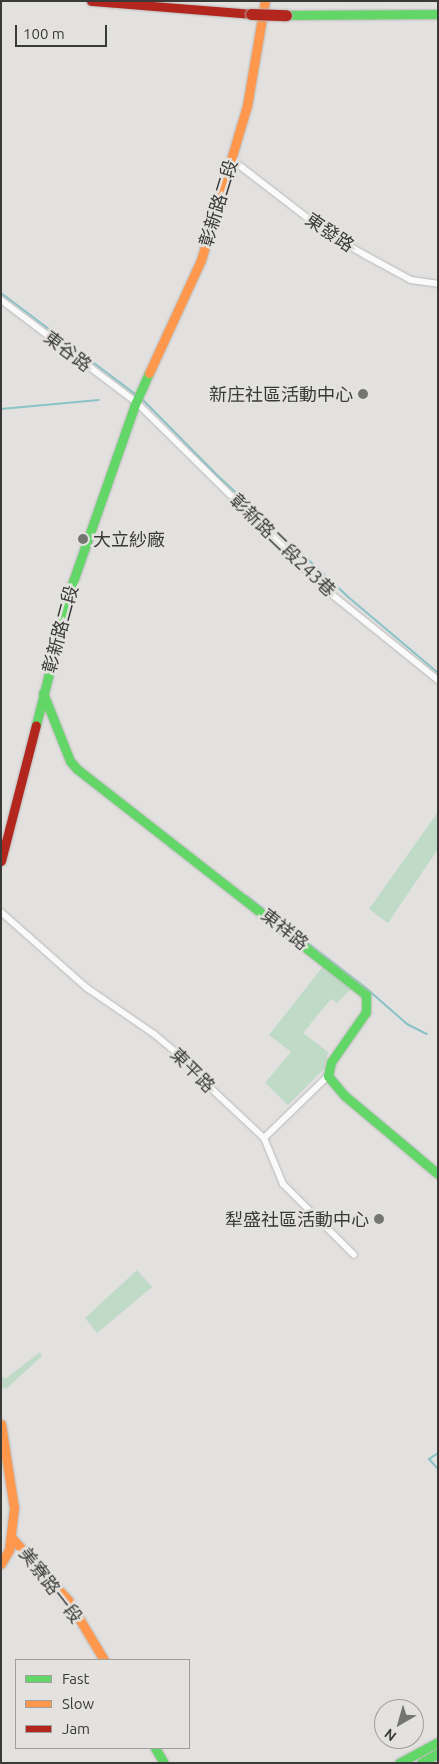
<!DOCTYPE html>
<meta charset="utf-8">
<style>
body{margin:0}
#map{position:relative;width:439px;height:1764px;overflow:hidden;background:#e2e1e0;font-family:Ubuntu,"Noto Sans TC",sans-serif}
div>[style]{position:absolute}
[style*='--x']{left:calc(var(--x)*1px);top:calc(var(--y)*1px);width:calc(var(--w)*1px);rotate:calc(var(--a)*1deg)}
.green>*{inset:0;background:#c0dac8}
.stream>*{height:2px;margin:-1px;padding:0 1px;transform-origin:1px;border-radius:1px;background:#8ac2c6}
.roads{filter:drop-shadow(0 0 1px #bab9b8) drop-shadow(0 0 1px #bab9b8)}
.street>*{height:6px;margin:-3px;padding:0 3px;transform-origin:3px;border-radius:3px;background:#fbfafa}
.fast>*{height:9px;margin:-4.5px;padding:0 4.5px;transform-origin:4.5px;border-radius:4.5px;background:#63d668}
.slow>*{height:9px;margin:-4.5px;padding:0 4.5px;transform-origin:4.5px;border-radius:4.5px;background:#ff974d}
.jam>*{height:9px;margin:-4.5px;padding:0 4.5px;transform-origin:4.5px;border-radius:4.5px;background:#b3261e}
.bridges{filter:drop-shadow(0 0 1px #bab9b8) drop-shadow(0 0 1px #bab9b8)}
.jam-bridge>*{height:11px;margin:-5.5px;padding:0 5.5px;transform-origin:5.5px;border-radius:5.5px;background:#b3261e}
.dots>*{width:14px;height:14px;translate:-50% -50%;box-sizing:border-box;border:2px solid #e3e2df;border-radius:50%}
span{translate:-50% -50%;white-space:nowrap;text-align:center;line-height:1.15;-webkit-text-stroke:5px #e3e2df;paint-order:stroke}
.street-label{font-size:18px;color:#393938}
.poi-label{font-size:18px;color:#393938}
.right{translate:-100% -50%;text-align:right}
.left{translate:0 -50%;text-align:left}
.frame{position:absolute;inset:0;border:2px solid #393938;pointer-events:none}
.legend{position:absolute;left:15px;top:1659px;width:175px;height:90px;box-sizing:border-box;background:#e3e2df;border:1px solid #9f9e9c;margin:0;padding:6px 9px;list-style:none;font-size:15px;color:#393938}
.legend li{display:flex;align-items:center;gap:10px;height:25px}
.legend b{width:25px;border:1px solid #9f9e9c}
.north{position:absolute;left:374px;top:1699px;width:50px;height:50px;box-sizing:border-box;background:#e3e2df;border:1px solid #9f9e9c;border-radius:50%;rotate:218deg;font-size:14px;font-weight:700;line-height:20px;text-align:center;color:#393938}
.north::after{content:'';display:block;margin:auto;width:18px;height:22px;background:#747473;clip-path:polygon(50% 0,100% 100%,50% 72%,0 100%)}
.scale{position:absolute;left:15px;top:25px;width:92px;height:22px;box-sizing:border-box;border:2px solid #393938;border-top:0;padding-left:6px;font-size:15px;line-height:18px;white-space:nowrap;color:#393938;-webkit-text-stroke:4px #e3e2df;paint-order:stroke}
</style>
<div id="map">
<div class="green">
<i style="clip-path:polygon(438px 812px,438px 849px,388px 923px,369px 909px)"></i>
<i style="clip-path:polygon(328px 960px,356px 984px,337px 1003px,331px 999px,303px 1033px,328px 1052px,324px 1069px,288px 1105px,265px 1083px,291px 1052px,269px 1035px)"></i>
<i style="clip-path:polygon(137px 1270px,152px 1287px,97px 1333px,85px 1318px)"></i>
<i style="clip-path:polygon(40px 1352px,42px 1356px,6px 1389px,1px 1387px,1px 1375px,5px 1379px)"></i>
</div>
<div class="stream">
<i style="--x:1;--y:293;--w:168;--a:37"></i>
<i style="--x:141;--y:398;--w:110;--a:45.4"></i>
<i style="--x:218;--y:476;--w:176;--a:42.9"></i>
<i style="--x:347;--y:596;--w:119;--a:40.2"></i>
<i style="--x:1;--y:409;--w:98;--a:-5.2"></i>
<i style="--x:247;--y:896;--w:150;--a:37.7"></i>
<i style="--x:366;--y:988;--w:55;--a:41.3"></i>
<i style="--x:407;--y:1024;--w:22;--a:27"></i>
<i style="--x:370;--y:1112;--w:62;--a:39.8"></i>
<i style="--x:438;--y:1453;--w:11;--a:146"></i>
<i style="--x:429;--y:1459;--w:13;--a:48"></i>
<i style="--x:438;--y:1524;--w:5;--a:90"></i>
<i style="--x:438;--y:1601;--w:1;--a:90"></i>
</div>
<div class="roads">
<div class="street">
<i style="--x:231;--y:159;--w:121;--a:37.6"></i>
<i style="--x:327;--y:233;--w:44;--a:30.1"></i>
<i style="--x:365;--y:255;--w:52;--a:28.5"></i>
<i style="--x:411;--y:280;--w:27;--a:8"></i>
<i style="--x:1;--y:300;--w:169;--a:37.1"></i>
<i style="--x:136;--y:402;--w:272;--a:44.6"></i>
<i style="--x:330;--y:593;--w:139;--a:38.9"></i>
<i style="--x:1;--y:912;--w:115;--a:41.5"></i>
<i style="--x:87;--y:988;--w:81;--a:34.5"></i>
<i style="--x:154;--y:1034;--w:47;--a:39.8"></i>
<i style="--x:190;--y:1064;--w:20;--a:53"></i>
<i style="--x:202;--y:1080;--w:85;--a:43.1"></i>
<i style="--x:264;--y:1138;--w:50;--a:67.6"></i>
<i style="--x:283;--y:1184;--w:100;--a:45"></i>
<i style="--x:264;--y:1138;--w:89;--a:-44.1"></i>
</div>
<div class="fast">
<i style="--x:286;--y:15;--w:152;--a:-0.4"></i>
<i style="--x:43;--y:693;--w:73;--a:68.3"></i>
<i style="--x:70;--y:761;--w:11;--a:49"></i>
<i style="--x:77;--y:769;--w:367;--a:38"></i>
<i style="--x:366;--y:995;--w:17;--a:90"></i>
<i style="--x:366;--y:1012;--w:61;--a:125"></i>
<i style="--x:331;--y:1062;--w:14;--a:102"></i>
<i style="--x:328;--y:1076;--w:26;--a:50"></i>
<i style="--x:345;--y:1096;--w:121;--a:40"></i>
<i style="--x:36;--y:725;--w:139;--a:-75.9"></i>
<i style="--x:70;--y:590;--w:199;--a:-70.7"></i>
<i style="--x:136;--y:402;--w:32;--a:-66"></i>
<i style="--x:155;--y:1748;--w:17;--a:59"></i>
<i style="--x:399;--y:1763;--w:44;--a:-28.3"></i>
<i style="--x:421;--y:1763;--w:20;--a:-30"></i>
</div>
<div class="slow">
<i style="--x:149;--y:373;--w:124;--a:-65.3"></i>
<i style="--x:201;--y:260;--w:161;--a:-73.4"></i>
<i style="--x:247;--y:106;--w:107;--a:-80.3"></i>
<i style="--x:1;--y:1424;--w:85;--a:81.2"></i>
<i style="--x:14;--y:1508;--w:42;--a:96.8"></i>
<i style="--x:9;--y:1550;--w:16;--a:120"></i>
<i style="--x:11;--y:1537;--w:85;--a:47.9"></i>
<i style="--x:68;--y:1600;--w:70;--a:59"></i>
</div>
<div class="jam">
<i style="--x:91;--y:1;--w:161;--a:4.6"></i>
<i style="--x:1;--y:861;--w:140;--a:-75.6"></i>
</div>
</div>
<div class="bridges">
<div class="jam-bridge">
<i style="--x:251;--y:14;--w:35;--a:2"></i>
</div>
</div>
<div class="dots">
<i style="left:363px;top:394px;background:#747473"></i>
<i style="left:83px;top:539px;background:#747473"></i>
<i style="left:379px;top:1219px;background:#747473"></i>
</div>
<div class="street-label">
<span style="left:218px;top:203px;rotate:-73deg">彰新路二段</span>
<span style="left:330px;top:232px;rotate:34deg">東發路</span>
<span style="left:68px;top:351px;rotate:37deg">東谷路</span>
<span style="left:283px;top:545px;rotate:44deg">彰新路二段243巷</span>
<span style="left:60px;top:629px;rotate:-75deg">彰新路二段</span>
<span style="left:285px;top:929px;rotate:38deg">東祥路</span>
<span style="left:193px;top:1070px;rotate:45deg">東平路</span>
<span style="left:51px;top:1585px;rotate:52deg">美寮路一段</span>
</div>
<div class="poi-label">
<span class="right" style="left:353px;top:394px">新庄社區活動中心</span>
<span class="left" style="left:93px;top:539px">大立紗廠</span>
<span class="right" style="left:369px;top:1219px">犁盛社區活動中心</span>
</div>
<div class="frame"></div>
<ul class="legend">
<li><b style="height:6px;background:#63d668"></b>Fast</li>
<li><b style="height:6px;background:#ff974d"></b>Slow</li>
<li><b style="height:6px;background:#b3261e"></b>Jam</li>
</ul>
<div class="north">N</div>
<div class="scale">100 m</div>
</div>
